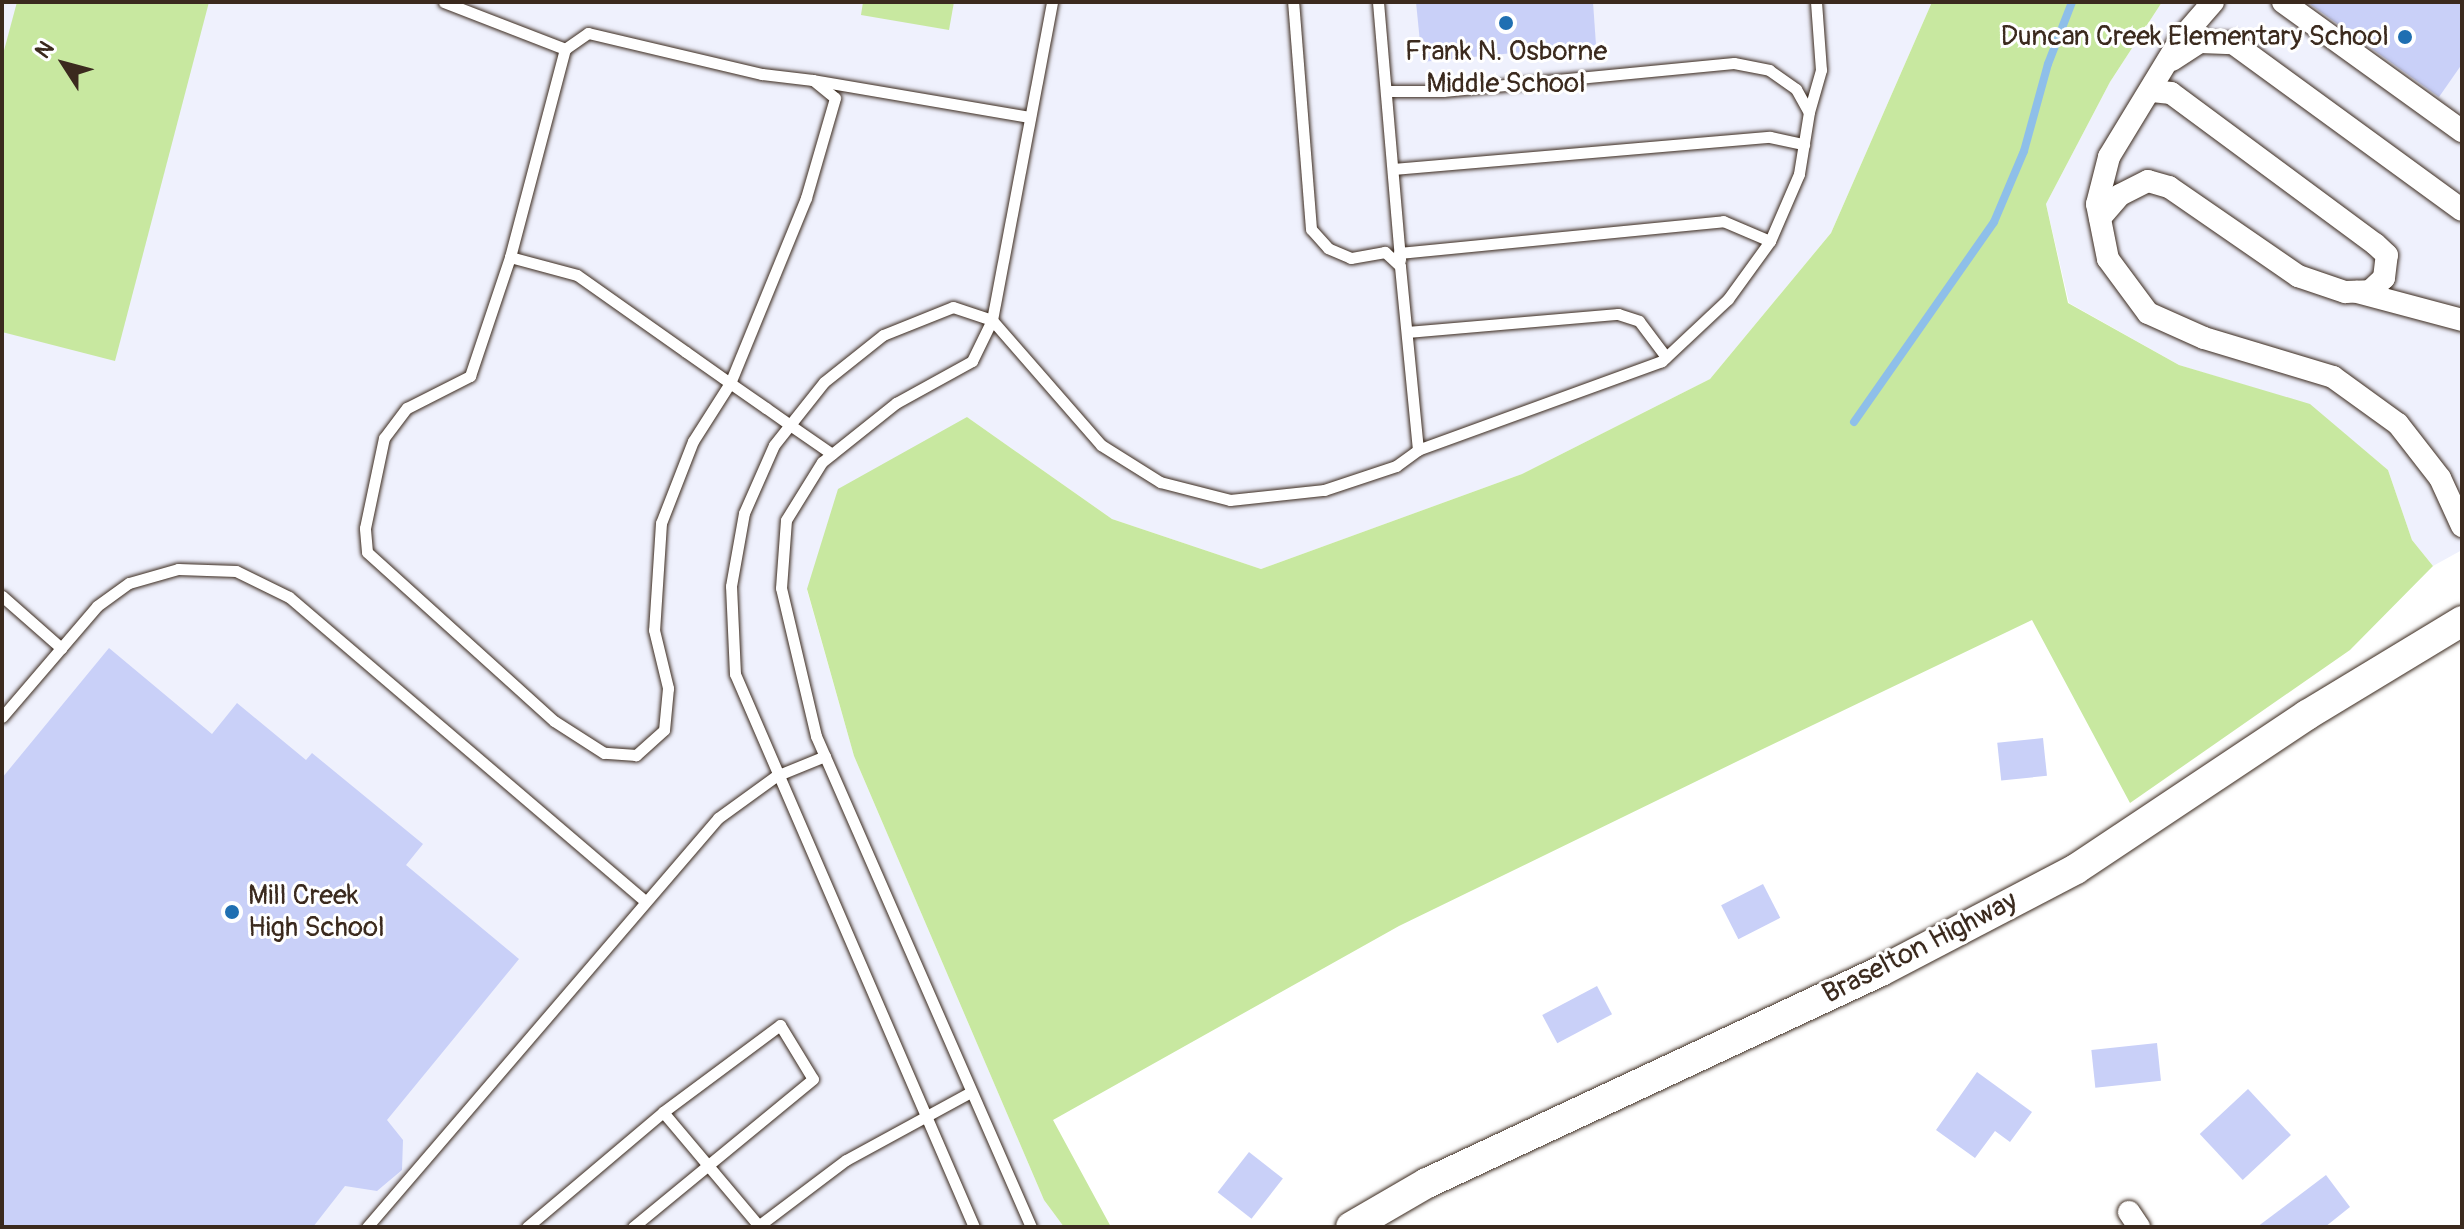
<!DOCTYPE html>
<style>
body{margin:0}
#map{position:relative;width:2464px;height:1229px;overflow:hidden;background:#fff;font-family:Pangolin,sans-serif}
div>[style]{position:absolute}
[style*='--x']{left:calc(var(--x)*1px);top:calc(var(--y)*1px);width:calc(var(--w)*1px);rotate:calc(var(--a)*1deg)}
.built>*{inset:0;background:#eff1fd}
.green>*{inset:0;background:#c8e8a0}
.stream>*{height:8px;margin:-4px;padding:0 4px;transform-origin:4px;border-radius:4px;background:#8ebfe9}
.building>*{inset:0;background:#c9d0f8;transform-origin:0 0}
.roads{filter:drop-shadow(0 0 2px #3b2a1e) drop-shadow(0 0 2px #3b2a1e)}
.lane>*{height:11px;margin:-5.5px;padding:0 5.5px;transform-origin:5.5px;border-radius:5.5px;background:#fff}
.street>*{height:22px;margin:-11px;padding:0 11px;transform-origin:11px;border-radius:11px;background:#fff}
.secondary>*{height:30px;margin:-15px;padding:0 15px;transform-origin:15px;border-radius:15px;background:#fff}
.dots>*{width:22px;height:22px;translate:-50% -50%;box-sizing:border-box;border:4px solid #fff;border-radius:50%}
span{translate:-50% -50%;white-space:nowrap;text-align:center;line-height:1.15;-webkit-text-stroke:6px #fff;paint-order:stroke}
.poi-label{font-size:28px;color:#3b2a1e}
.right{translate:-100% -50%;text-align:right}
.left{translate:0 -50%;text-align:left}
.street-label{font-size:28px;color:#3b2a1e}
.frame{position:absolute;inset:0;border:4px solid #3b2a1e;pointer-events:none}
.north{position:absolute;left:24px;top:24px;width:80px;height:80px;-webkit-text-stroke:6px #fff;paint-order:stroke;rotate:306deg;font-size:22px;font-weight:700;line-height:32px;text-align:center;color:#3b2a1e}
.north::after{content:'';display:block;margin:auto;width:28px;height:36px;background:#3b2a1e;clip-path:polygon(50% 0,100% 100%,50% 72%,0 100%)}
</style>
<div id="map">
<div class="built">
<i style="clip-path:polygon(2px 2px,1932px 2px,1831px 233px,1710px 379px,1522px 474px,1261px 569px,1112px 519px,967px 417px,807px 590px,854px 756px,1044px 1200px,1064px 1227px,2px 1227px)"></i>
<i style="clip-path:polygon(2162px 2px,2462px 2px,2462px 550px,2433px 566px,2412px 540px,2388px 470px,2310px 405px,2179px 365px,2069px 303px,2046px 204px,2110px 82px)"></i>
</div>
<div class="green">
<i style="clip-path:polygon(17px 2px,209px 2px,115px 361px,2px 332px,2px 58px)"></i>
<i style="clip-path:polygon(863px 2px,954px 2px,949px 30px,861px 15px)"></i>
<i style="clip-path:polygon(1932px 2px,2162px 2px,2110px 82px,2046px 204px,2068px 303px,2179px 365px,2310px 404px,2388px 470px,2412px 540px,2433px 566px,2350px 650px,2130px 803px,2032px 620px,1740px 760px,1399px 926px,1053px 1120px,1111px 1227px,1064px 1227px,1044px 1200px,854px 756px,807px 589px,838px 489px,967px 417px,1112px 519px,1261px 569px,1522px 474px,1710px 379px,1831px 233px)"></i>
</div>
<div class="stream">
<i style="--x:1854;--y:422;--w:244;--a:-55"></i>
<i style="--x:1994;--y:222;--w:77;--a:-67.1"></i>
<i style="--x:2024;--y:151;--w:90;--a:-74.6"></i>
<i style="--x:2048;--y:64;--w:66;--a:-68.8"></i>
</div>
<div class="building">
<i style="clip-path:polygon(1416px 2px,1593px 2px,1596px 45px,1422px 62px)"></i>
<i style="clip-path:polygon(2307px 2px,2462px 2px,2462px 64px,2439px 97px)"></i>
<i style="clip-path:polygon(109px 648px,212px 734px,237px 703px,306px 760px,312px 753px,423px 844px,406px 865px,519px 959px,387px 1120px,403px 1140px,402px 1170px,377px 1191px,345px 1186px,313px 1227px,2px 1227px,2px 778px)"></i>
<i style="left:2043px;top:738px;width:38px;height:46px;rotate:84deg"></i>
<i style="left:1763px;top:884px;width:38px;height:47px;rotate:63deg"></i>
<i style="left:1597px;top:986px;width:32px;height:62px;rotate:62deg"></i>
<i style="left:2157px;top:1043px;width:38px;height:66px;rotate:84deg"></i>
<i style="clip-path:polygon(1977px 1072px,2032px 1112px,2010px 1142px,1995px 1131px,1975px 1158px,1936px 1130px)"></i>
<i style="left:2248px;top:1089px;width:63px;height:66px;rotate:47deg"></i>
<i style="left:1249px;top:1152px;width:43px;height:51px;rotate:38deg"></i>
<i style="clip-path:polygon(2326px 1175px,2350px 1207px,2325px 1227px,2257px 1227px)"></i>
</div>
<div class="roads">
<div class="lane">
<i style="--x:444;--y:2;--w:130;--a:21.2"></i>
<i style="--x:1378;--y:2;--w:259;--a:85.1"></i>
<i style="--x:813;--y:80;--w:220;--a:9.7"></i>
<i style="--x:1386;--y:91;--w:57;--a:0"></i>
<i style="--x:1443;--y:91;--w:292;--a:-5.5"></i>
<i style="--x:1734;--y:63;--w:36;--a:11"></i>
<i style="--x:1769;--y:70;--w:33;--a:35"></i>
<i style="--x:1796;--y:89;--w:26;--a:61"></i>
<i style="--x:1809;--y:112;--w:63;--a:99.2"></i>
<i style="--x:1799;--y:174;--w:73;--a:113.4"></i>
<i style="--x:1770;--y:241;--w:72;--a:125.9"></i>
<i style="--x:1728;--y:299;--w:91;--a:136.8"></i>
<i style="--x:1662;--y:361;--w:260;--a:160"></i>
<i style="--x:1809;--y:112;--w:44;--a:-74.1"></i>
<i style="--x:1821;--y:70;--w:68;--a:-94.2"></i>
<i style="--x:1393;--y:169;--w:378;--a:-4.9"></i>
<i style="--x:1770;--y:137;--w:35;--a:12"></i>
<i style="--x:1399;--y:253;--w:326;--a:-5.6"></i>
<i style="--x:1723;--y:221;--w:51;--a:23.1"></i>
<i style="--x:510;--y:257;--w:215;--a:-75.2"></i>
<i style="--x:565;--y:49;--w:28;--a:-35"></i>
<i style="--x:588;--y:33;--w:179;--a:13.3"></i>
<i style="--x:762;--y:74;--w:51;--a:6.7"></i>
<i style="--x:813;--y:80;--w:28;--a:39"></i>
<i style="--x:835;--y:98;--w:104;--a:106.2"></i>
<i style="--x:806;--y:198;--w:200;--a:112.3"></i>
<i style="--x:730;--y:383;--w:69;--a:122.5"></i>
<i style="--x:693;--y:441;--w:88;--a:111.3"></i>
<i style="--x:661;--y:523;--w:107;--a:93.7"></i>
<i style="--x:654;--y:630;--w:60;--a:76.4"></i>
<i style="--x:668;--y:688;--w:42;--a:95.4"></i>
<i style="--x:664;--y:730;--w:38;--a:138"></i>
<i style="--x:636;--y:755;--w:32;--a:-176"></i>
<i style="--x:604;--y:753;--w:59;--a:-147.4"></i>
<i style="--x:554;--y:721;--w:252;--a:-137.9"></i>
<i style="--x:367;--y:552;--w:24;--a:-95"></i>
<i style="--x:365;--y:528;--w:92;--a:-78.1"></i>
<i style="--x:384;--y:438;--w:38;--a:-53"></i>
<i style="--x:407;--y:408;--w:71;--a:-26.9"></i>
<i style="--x:470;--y:376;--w:126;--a:-71.4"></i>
<i style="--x:510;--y:257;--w:69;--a:15"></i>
<i style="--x:577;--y:275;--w:133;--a:35.2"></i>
<i style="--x:686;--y:352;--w:54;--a:35.2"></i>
<i style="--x:730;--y:383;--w:44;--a:34.8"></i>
<i style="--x:766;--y:408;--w:29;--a:35"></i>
<i style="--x:790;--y:425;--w:51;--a:34.6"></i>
<i style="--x:1407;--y:332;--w:212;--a:-4.9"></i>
<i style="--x:1618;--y:314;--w:22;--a:18"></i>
<i style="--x:1639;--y:321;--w:45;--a:53.1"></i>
<i style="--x:2;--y:596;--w:79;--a:41.4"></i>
<i style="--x:2;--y:717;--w:146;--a:-49.4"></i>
<i style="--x:97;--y:606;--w:39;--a:-36"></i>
<i style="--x:129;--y:583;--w:51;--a:-15.9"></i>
<i style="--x:178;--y:569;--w:58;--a:2"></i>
<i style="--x:236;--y:571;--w:59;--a:26.1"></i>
<i style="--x:289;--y:597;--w:468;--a:40.5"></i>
<i style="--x:663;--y:1112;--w:150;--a:49.9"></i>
<i style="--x:367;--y:1227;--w:539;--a:-49.36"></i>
<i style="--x:718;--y:818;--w:72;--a:-35.9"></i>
<i style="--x:776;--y:776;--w:53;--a:-22.2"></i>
<i style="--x:527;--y:1227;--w:178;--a:-40.2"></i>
<i style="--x:663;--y:1112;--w:146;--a:-36.6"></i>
<i style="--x:780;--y:1025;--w:63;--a:58.6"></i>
<i style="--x:813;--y:1079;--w:233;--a:140.6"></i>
<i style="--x:757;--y:1227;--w:111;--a:-37"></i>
<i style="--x:846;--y:1160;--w:140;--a:-28.6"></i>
<i style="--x:974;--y:1227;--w:602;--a:-113.37"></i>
<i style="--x:735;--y:674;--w:88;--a:-92.6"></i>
<i style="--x:731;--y:586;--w:74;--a:-79.9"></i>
<i style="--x:744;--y:513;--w:74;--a:-66.2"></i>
<i style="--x:774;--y:445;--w:80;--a:-51.6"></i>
<i style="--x:824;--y:382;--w:75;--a:-38.5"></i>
<i style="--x:883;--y:335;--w:75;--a:-21.8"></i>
<i style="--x:953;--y:307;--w:41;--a:18.4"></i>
<i style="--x:992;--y:320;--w:166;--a:48.9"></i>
<i style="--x:1101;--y:445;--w:70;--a:32.1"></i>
<i style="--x:1160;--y:482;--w:72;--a:14.4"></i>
<i style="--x:1230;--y:500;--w:95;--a:-6.1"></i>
<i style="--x:1324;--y:490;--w:76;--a:-18.4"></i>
<i style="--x:1396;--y:466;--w:27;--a:-36"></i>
<i style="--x:1418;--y:450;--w:185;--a:-95.6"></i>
<i style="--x:1400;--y:266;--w:21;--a:-137"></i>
<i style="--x:1385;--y:252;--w:35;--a:170"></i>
<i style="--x:1351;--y:258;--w:25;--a:-157"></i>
<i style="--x:1328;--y:248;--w:25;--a:-132"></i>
<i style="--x:1311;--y:229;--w:228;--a:-94.5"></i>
<i style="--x:1031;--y:1227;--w:536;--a:-113.65"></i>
<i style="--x:816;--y:736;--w:152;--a:-103.3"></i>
<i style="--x:781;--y:588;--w:68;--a:-85.8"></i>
<i style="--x:786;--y:520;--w:68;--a:-58.2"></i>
<i style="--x:822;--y:462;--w:95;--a:-38.6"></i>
<i style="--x:896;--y:403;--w:87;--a:-28.9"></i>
<i style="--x:972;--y:361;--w:46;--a:-64"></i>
<i style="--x:992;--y:320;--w:324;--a:-79.3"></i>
</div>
<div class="street">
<i style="--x:2213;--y:2;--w:50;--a:131"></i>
<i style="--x:2180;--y:40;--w:137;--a:121.3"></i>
<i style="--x:2109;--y:157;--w:49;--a:104.3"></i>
<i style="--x:2097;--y:204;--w:56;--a:78.7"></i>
<i style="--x:2108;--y:259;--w:67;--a:53.5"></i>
<i style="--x:2148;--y:313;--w:61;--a:24.1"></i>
<i style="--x:2204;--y:338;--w:135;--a:16.8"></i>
<i style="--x:2333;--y:377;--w:80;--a:35.9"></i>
<i style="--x:2398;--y:424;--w:68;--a:52.1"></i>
<i style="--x:2440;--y:478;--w:53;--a:65.4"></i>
<i style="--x:2283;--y:2;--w:221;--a:35.8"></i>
<i style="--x:2172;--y:60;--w:33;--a:-33"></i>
<i style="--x:2200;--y:42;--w:33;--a:2"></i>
<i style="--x:2233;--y:43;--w:283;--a:36.1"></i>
<i style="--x:2100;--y:218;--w:30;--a:-49"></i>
<i style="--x:2120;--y:195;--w:31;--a:-27"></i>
<i style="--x:2148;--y:181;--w:22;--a:16"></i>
<i style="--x:2169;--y:187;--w:157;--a:34.6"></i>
<i style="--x:2298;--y:276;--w:50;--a:18.8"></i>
<i style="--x:2345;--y:292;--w:25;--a:-2"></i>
<i style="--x:2370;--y:291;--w:19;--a:-43"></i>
<i style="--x:2384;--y:278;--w:23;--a:-83"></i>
<i style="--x:2387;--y:255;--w:16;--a:-137"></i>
<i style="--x:2375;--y:244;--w:254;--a:-143.5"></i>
<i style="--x:2171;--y:93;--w:19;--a:-174"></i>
<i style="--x:2357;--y:292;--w:109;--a:14.9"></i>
<i style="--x:2129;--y:1212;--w:18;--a:56"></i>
</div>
<div class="secondary">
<i style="--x:1351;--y:1227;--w:88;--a:-30.1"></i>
<i style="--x:1427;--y:1183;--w:501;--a:-25.03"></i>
<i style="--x:1881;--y:971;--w:220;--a:-27.6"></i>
<i style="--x:2076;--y:869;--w:278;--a:-33.7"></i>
<i style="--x:2307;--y:715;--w:181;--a:-31.2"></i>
</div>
</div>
<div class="dots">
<i style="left:1506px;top:23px;background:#1f6fb2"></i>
<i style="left:2405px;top:37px;background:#1f6fb2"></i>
<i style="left:232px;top:912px;background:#1f6fb2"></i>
</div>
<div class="poi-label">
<span class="right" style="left:2389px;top:37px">Duncan Creek Elementary School</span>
<span style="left:1506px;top:68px">Frank N. Osborne<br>Middle School</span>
<span class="left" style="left:248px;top:912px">Mill Creek<br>High School</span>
</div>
<div class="street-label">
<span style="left:1920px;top:948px;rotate:-27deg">Braselton Highway</span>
</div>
<div class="frame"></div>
<div class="north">N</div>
</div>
